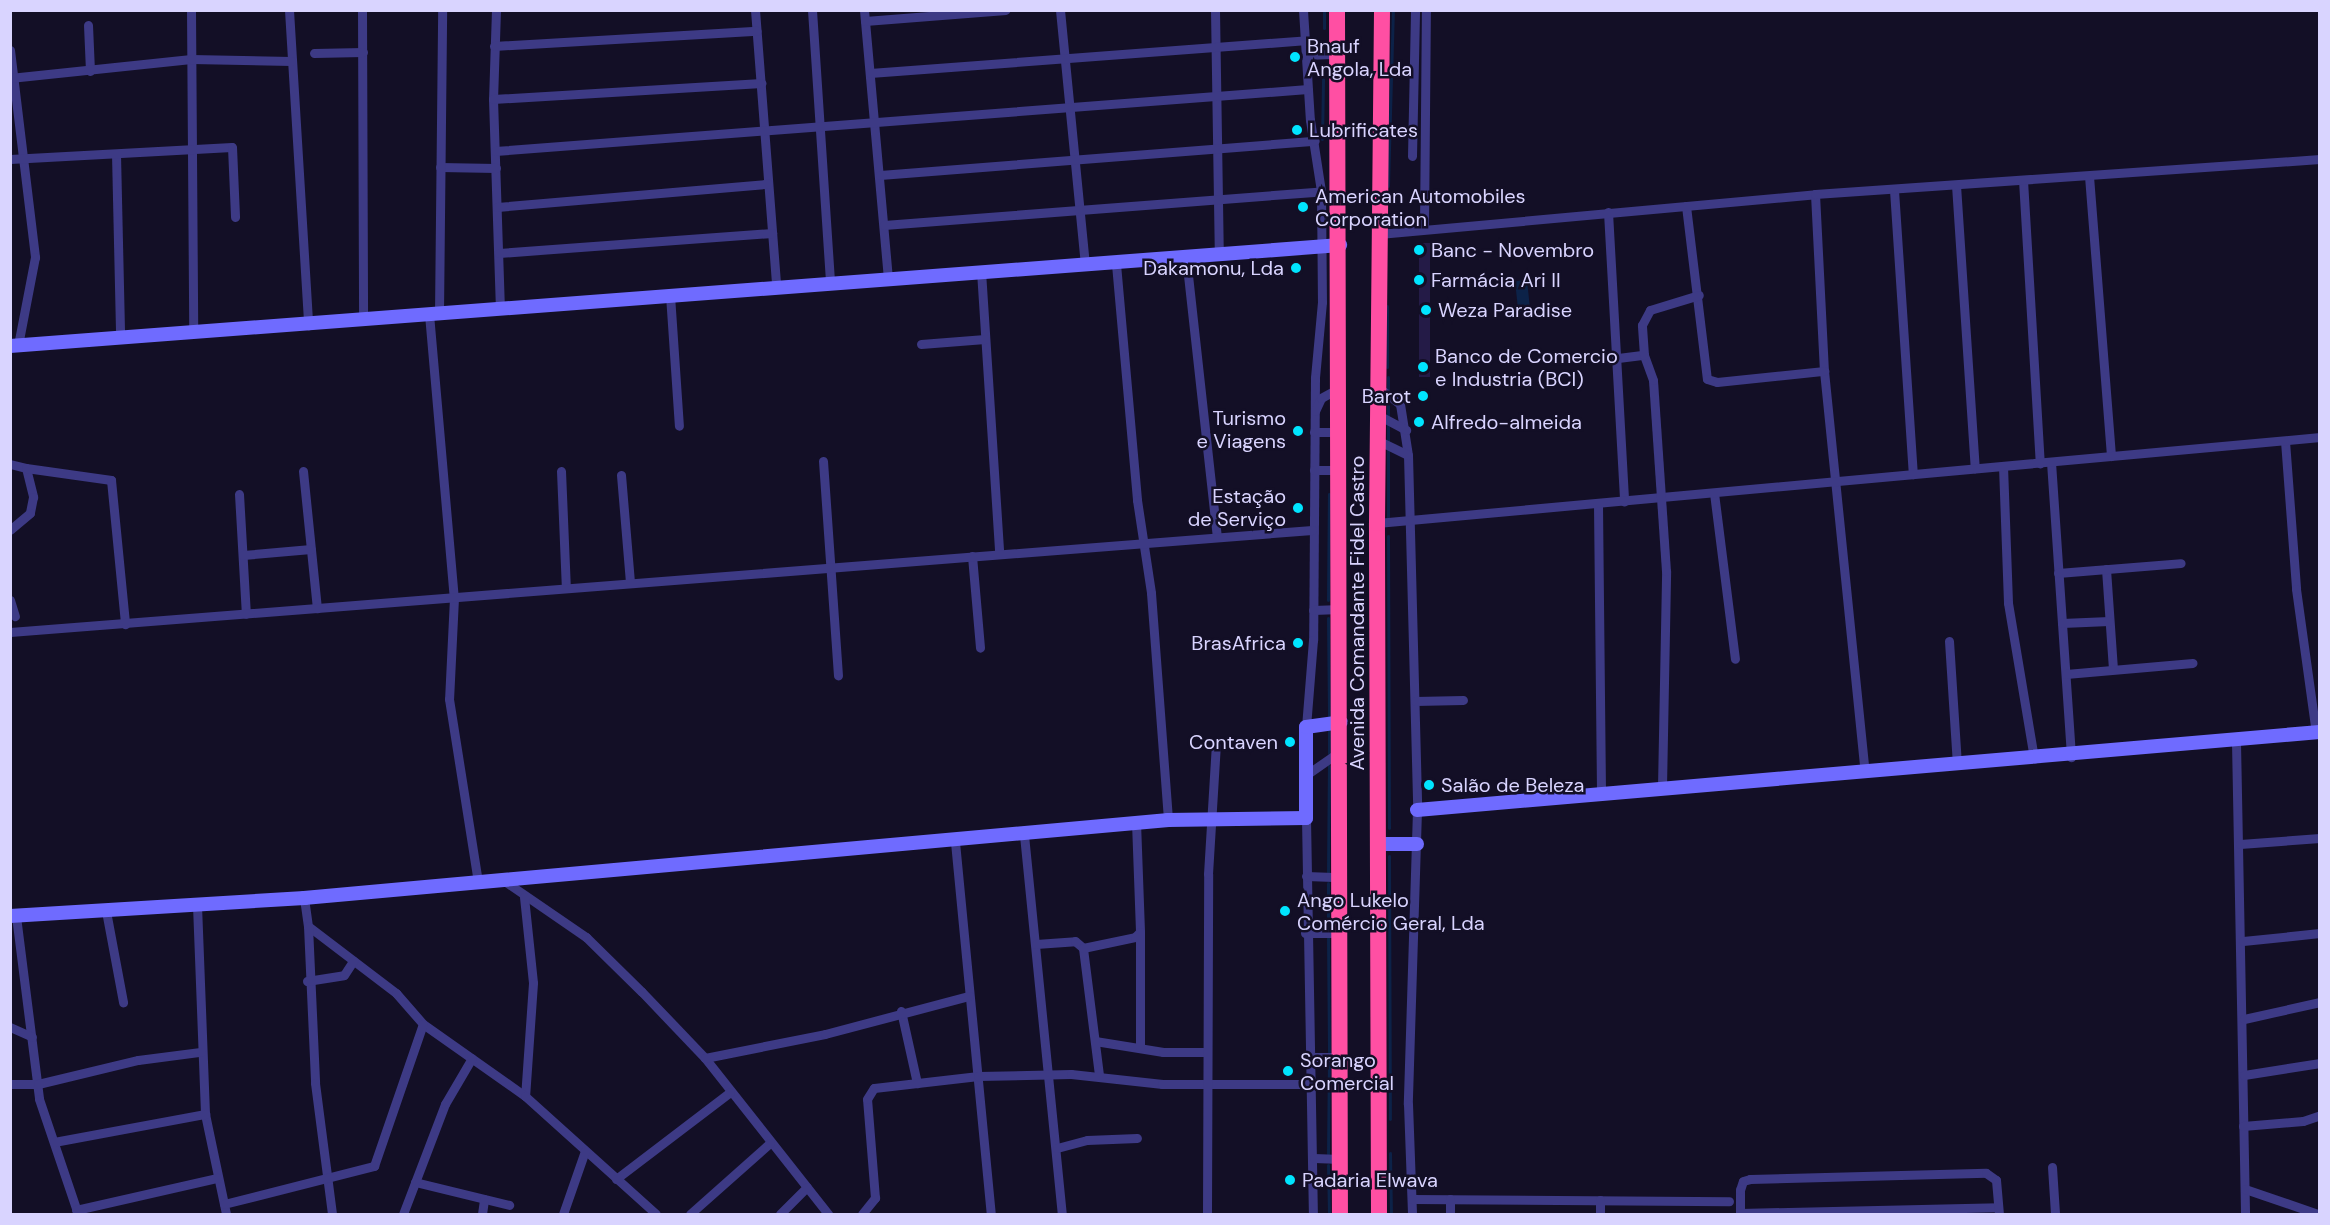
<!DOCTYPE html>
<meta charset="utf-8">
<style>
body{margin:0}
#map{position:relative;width:2330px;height:1225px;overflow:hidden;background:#130f26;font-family:"DM Sans",sans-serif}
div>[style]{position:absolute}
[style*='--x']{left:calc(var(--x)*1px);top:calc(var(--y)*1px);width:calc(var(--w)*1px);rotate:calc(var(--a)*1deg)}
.water>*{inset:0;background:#0c2248;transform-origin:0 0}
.stream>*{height:3px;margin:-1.5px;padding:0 1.5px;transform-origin:1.5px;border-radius:1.5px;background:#0c2248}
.building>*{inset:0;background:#241b47;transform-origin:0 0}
.street>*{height:9px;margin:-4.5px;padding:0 4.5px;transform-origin:4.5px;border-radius:4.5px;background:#3d3a85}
.secondary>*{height:14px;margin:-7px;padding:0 7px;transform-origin:7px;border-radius:7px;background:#6f6bff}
.highway>*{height:16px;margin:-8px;padding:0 8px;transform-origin:8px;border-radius:8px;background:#ff4fa3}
.dots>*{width:16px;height:16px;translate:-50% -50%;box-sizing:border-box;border:3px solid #130f26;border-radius:50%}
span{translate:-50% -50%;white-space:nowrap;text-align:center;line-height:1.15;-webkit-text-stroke:5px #130f26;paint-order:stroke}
.poi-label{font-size:20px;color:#d9d4ff}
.left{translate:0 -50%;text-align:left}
.right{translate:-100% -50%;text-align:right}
.street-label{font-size:20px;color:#d9d4ff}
.frame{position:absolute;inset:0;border:12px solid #d9d4ff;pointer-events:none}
</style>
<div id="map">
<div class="water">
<i style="left:1527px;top:280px;width:31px;height:12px;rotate:84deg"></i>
</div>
<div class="stream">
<i style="--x:1324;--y:10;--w:18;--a:90"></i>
<i style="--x:1322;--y:139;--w:60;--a:-89"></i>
<i style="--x:1388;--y:186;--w:176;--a:-88.4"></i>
<i style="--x:1387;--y:306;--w:61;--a:90"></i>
<i style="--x:1388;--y:377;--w:14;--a:90"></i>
<i style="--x:1388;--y:398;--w:122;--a:90"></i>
<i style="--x:1388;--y:536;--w:292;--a:89.8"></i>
<i style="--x:1328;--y:600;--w:106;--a:-89.5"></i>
<i style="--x:1328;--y:618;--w:98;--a:89.4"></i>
<i style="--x:1329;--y:753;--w:25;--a:-90"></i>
<i style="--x:1389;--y:856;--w:263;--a:89.8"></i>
<i style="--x:1328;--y:873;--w:107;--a:-89.5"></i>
<i style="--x:1328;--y:883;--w:47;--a:90"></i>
<i style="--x:1328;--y:936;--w:116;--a:89.5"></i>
<i style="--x:1390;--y:1153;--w:61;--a:89.1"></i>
<i style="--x:1328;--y:1154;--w:94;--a:-89.4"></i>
<i style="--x:1328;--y:1165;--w:49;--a:88.8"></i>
</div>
<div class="building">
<i style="left:1419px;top:243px;width:11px;height:134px"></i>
</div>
<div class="street">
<i style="--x:191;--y:10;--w:322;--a:89.6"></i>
<i style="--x:289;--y:10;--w:316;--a:86.5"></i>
<i style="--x:362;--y:10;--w:310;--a:89.8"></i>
<i style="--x:496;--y:10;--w:89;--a:91.9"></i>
<i style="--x:493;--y:99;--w:210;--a:88.1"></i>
<i style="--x:755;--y:10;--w:277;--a:85.6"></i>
<i style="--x:812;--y:10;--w:275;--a:86.2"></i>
<i style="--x:864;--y:10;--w:269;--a:84.9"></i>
<i style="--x:1060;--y:10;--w:256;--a:84.4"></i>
<i style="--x:1215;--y:10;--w:244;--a:89.1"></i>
<i style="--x:1303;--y:10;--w:110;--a:86.4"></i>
<i style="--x:1310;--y:120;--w:72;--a:81.2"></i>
<i style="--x:1321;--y:191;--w:111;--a:89.5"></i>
<i style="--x:1322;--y:302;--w:76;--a:95.3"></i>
<i style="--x:1315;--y:378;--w:262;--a:90.4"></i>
<i style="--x:1313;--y:640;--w:87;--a:94.6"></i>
<i style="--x:865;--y:21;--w:141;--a:-4.5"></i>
<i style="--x:88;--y:25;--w:46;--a:87.5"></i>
<i style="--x:494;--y:46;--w:263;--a:-3.3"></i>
<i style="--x:10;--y:50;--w:209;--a:83.1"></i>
<i style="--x:35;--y:257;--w:90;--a:100.9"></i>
<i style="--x:314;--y:53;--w:49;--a:-1.2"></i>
<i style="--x:1305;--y:55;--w:33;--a:-2"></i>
<i style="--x:870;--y:73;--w:435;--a:-4.3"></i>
<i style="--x:10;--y:78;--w:182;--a:-6"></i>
<i style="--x:191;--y:59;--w:100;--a:1.1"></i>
<i style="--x:493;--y:99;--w:269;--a:-3.4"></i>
<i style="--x:495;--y:151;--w:815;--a:-4.36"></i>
<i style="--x:116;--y:154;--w:183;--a:88.7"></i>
<i style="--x:1412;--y:156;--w:146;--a:-88.8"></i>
<i style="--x:10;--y:159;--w:222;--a:-3.1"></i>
<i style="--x:232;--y:147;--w:70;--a:87.5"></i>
<i style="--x:440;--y:167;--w:56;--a:1"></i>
<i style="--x:880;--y:175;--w:436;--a:-4.5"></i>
<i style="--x:2089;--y:176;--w:281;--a:85.5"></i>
<i style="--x:2023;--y:180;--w:284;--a:86.6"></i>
<i style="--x:1956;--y:185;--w:284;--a:86.2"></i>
<i style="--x:1894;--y:190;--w:285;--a:86.2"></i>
<i style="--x:1815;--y:194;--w:177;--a:87.1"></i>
<i style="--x:1824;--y:371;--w:399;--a:84.2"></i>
<i style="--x:1686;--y:206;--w:174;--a:83.1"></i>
<i style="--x:1707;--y:379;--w:10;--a:17"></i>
<i style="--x:1717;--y:382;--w:108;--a:-5.9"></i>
<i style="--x:497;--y:207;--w:272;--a:-4.9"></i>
<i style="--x:1608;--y:212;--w:290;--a:86.8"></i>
<i style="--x:884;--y:225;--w:438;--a:-4.4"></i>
<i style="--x:1424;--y:229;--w:219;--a:-89.5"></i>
<i style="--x:1379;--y:234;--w:438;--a:-5.2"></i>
<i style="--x:1815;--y:194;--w:506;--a:-3.96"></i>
<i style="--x:499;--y:253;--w:274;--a:-4.2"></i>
<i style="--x:1186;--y:257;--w:281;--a:83.7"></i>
<i style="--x:1116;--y:264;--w:237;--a:84.9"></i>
<i style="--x:1137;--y:500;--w:94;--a:81.4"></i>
<i style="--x:1151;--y:593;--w:228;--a:85.7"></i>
<i style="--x:981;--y:271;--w:282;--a:86.3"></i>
<i style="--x:670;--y:295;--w:131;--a:86.1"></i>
<i style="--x:439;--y:313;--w:303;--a:-89.4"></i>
<i style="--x:429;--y:314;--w:285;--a:85"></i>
<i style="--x:454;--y:598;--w:101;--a:92.8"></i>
<i style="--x:449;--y:699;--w:185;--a:81"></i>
<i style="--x:921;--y:344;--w:64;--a:-4.5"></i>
<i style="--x:1618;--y:358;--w:26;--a:-7"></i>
<i style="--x:1378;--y:387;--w:28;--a:38"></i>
<i style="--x:1400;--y:404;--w:52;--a:81.1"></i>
<i style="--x:1408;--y:455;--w:355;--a:88.5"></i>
<i style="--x:1417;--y:810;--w:294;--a:91.8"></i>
<i style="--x:1408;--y:1104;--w:110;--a:87.9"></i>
<i style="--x:1315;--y:411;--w:14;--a:-65"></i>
<i style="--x:1321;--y:398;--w:21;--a:-29"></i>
<i style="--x:1378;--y:415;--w:32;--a:28"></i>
<i style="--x:1314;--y:432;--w:26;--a:0"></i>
<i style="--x:1377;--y:440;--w:34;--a:26"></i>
<i style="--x:2285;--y:441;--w:148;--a:85.7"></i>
<i style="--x:2296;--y:589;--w:145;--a:82.1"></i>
<i style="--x:823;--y:461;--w:215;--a:86"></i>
<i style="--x:2051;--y:462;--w:296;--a:86.1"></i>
<i style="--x:10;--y:464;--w:16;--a:14"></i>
<i style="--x:26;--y:468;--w:30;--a:76"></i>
<i style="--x:33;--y:497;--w:16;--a:101"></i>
<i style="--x:30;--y:513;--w:26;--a:140"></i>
<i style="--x:2003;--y:466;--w:137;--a:87.9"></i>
<i style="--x:2008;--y:603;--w:158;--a:80.5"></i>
<i style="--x:26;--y:468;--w:86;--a:8"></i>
<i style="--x:111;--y:480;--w:145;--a:84.4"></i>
<i style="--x:1314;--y:470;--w:26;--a:0"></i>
<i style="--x:303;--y:471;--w:138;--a:84.2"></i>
<i style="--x:561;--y:471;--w:117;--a:87.6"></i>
<i style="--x:621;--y:475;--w:108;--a:85.2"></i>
<i style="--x:1714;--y:493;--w:167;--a:82.8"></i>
<i style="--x:239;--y:494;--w:120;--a:86.7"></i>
<i style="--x:1598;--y:505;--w:287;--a:89.4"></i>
<i style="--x:1377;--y:523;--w:947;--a:-5.21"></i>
<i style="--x:243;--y:555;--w:68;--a:-5"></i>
<i style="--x:972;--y:556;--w:92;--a:85"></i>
<i style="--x:2106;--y:569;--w:100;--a:86"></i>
<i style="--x:2058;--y:573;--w:123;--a:-4.6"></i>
<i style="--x:10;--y:600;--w:17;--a:73"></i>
<i style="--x:1313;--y:610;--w:27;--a:-2"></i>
<i style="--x:2062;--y:623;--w:47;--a:-2.4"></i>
<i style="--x:10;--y:632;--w:1306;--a:-4.48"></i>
<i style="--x:1949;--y:641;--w:123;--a:86.3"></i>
<i style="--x:2066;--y:674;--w:127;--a:-5"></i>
<i style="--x:1415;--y:701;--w:48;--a:-1.2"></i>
<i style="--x:2236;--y:742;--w:472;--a:88.9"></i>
<i style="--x:1306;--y:775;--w:40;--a:-34.9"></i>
<i style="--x:1662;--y:787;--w:216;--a:-88.9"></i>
<i style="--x:1666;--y:571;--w:191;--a:-93.9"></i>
<i style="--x:1653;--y:380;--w:27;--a:-110"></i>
<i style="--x:1644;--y:355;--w:30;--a:-94"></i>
<i style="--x:1642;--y:325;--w:17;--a:-62"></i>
<i style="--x:1650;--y:310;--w:51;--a:-17"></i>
<i style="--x:1306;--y:818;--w:396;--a:89"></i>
<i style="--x:1136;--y:822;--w:110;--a:87.9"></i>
<i style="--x:1024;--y:835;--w:381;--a:84.3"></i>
<i style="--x:955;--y:842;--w:374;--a:84.5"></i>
<i style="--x:2240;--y:844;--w:80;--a:-4.3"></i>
<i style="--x:1306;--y:876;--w:34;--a:2"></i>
<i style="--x:503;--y:880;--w:101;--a:34.5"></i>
<i style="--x:586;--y:937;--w:78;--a:44.5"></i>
<i style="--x:642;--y:992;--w:91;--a:46.3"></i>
<i style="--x:705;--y:1058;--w:199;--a:51.7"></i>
<i style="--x:524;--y:897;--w:86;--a:84"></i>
<i style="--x:533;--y:983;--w:113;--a:94"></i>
<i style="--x:304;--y:898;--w:28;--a:82"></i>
<i style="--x:308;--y:926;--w:111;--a:37.3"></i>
<i style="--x:396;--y:993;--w:41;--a:48.9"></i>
<i style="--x:423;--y:1024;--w:125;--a:35.2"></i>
<i style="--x:525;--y:1096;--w:176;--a:42"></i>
<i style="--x:197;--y:905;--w:209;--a:87.8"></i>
<i style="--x:205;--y:1114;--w:102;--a:78.1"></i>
<i style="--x:106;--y:911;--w:93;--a:79.4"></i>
<i style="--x:16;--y:916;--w:184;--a:82.8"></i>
<i style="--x:39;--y:1099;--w:121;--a:71.3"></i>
<i style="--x:308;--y:926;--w:157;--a:87.4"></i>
<i style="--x:315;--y:1083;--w:132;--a:82.6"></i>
<i style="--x:1305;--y:933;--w:35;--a:0"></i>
<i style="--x:2243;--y:941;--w:77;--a:-5.9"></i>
<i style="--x:1036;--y:944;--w:39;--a:-4"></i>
<i style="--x:1075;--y:941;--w:11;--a:41"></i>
<i style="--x:307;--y:981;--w:37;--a:-9"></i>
<i style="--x:344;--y:975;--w:17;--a:-57"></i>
<i style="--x:901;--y:1011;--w:74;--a:77.5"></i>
<i style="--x:2244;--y:1019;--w:78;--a:-12.6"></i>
<i style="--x:10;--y:1027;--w:24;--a:24"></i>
<i style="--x:1095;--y:1041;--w:69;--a:9.2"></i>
<i style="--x:1163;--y:1052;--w:43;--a:0"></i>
<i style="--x:1309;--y:1057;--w:31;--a:0"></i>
<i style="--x:705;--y:1058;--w:122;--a:-11.3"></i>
<i style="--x:825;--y:1034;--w:149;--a:-14.8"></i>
<i style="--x:1099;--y:1075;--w:128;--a:-97.2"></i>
<i style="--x:1083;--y:948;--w:53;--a:-11.9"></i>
<i style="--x:1135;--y:937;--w:7;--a:-45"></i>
<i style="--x:1140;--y:932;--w:115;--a:90"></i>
<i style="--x:2244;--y:1075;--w:77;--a:-9"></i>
<i style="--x:10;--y:1084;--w:28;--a:0"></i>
<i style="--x:38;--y:1084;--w:103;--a:-13.5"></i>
<i style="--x:138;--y:1060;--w:63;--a:-7.4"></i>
<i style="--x:2243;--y:1126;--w:60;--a:-4.8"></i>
<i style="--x:2303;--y:1121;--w:18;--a:-19"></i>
<i style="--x:54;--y:1142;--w:154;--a:-10.5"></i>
<i style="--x:1057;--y:1148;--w:31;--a:-15"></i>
<i style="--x:1087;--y:1140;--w:50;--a:-2.3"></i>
<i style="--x:1314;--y:1158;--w:26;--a:2"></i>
<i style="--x:2052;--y:1167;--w:47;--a:86.3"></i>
<i style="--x:616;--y:1179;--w:143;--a:-37.3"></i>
<i style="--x:415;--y:1182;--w:97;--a:13.7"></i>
<i style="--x:2245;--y:1189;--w:77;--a:18.9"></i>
<i style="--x:1412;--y:1199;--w:317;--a:0.4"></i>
<i style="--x:1600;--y:1200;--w:14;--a:90"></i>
<i style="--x:224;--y:1204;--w:155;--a:-14.2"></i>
<i style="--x:374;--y:1166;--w:150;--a:-71"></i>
<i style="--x:76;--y:1210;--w:145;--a:-12.8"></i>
<i style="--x:1740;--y:1213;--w:258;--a:-1.3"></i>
<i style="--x:403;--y:1214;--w:118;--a:-69.1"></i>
<i style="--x:445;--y:1104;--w:53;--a:-59.6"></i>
<i style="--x:482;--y:1214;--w:15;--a:-82"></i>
<i style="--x:563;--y:1214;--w:67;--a:-70.8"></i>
<i style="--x:690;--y:1214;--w:107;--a:-41.6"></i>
<i style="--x:780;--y:1214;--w:38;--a:-45"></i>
<i style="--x:862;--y:1214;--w:21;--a:-51"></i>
<i style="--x:875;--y:1198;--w:99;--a:-94.6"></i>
<i style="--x:867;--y:1099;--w:13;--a:-58"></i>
<i style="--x:874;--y:1088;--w:105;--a:-6.6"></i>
<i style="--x:978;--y:1076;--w:93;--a:-1.2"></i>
<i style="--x:1071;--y:1074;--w:92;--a:6.3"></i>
<i style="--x:1162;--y:1084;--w:147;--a:0"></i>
<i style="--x:1207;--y:1214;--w:340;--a:-89.8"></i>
<i style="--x:1208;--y:874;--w:129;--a:-86.5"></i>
<i style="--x:1450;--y:1214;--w:15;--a:-90"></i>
<i style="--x:1740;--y:1214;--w:24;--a:-90"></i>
<i style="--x:1740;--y:1190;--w:9;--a:-72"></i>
<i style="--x:1743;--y:1181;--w:7;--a:-16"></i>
<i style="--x:1750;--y:1179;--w:236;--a:-1.5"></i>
<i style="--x:1986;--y:1173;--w:12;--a:35"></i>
<i style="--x:1996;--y:1180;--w:34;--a:85"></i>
</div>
<div class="secondary">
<i style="--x:10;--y:346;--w:1334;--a:-4.34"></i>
<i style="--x:1417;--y:810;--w:906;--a:-4.94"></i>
<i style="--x:1378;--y:844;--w:39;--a:0"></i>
<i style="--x:10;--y:916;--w:295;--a:-3.5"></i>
<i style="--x:304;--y:898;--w:868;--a:-5.16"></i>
<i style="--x:1168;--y:820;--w:138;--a:-0.8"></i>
<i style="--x:1306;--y:818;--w:91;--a:-90"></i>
<i style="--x:1306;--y:727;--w:35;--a:-8"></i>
</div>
<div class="highway">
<i style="--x:1337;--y:10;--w:1204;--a:89.86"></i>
<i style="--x:1379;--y:1214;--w:691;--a:-90.17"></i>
<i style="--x:1377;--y:523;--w:513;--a:-89.44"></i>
</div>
<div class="dots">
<i style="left:1295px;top:57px;background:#00e5ff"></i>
<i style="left:1297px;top:130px;background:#00e5ff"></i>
<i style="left:1303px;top:207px;background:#00e5ff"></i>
<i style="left:1419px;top:250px;background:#00e5ff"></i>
<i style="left:1296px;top:268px;background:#00e5ff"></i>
<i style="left:1419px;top:280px;background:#00e5ff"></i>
<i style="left:1426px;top:310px;background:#00e5ff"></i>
<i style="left:1423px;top:367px;background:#00e5ff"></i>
<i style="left:1423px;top:396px;background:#00e5ff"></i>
<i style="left:1419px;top:422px;background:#00e5ff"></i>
<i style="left:1298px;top:431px;background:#00e5ff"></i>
<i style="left:1298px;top:508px;background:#00e5ff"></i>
<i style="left:1298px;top:643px;background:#00e5ff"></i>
<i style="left:1290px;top:742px;background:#00e5ff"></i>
<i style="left:1429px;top:785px;background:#00e5ff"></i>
<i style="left:1285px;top:911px;background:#00e5ff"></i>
<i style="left:1288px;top:1071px;background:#00e5ff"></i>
<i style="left:1290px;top:1180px;background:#00e5ff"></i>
</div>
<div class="poi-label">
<span class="left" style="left:1307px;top:58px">Bnauf<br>Angola, Lda</span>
<span class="left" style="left:1309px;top:130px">Lubrificates</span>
<span class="left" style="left:1315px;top:208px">American Automobiles<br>Corporation</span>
<span class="left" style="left:1431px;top:250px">Banc - Novembro</span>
<span class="right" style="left:1284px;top:268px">Dakamonu, Lda</span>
<span class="left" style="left:1431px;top:280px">Farmácia Ari II</span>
<span class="left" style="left:1438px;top:310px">Weza Paradise</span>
<span class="left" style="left:1435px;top:368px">Banco de Comercio<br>e Industria (BCI)</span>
<span class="right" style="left:1411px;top:396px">Barot</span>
<span class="right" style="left:1286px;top:430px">Turismo<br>e Viagens</span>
<span class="left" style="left:1431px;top:422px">Alfredo-almeida</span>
<span class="right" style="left:1286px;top:508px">Estação<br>de Serviço</span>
<span class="right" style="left:1286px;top:643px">BrasAfrica</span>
<span class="right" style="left:1278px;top:742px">Contaven</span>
<span class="left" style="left:1441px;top:785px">Salão de Beleza</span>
<span class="left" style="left:1297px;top:912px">Ango Lukelo<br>Comércio Geral, Lda</span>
<span class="left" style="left:1300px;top:1072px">Sorango<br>Comercial</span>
<span class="left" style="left:1302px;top:1180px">Padaria Elwava</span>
</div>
<div class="street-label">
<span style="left:1357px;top:613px;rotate:-90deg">Avenida Comandante Fidel Castro</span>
</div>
<div class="frame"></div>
</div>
